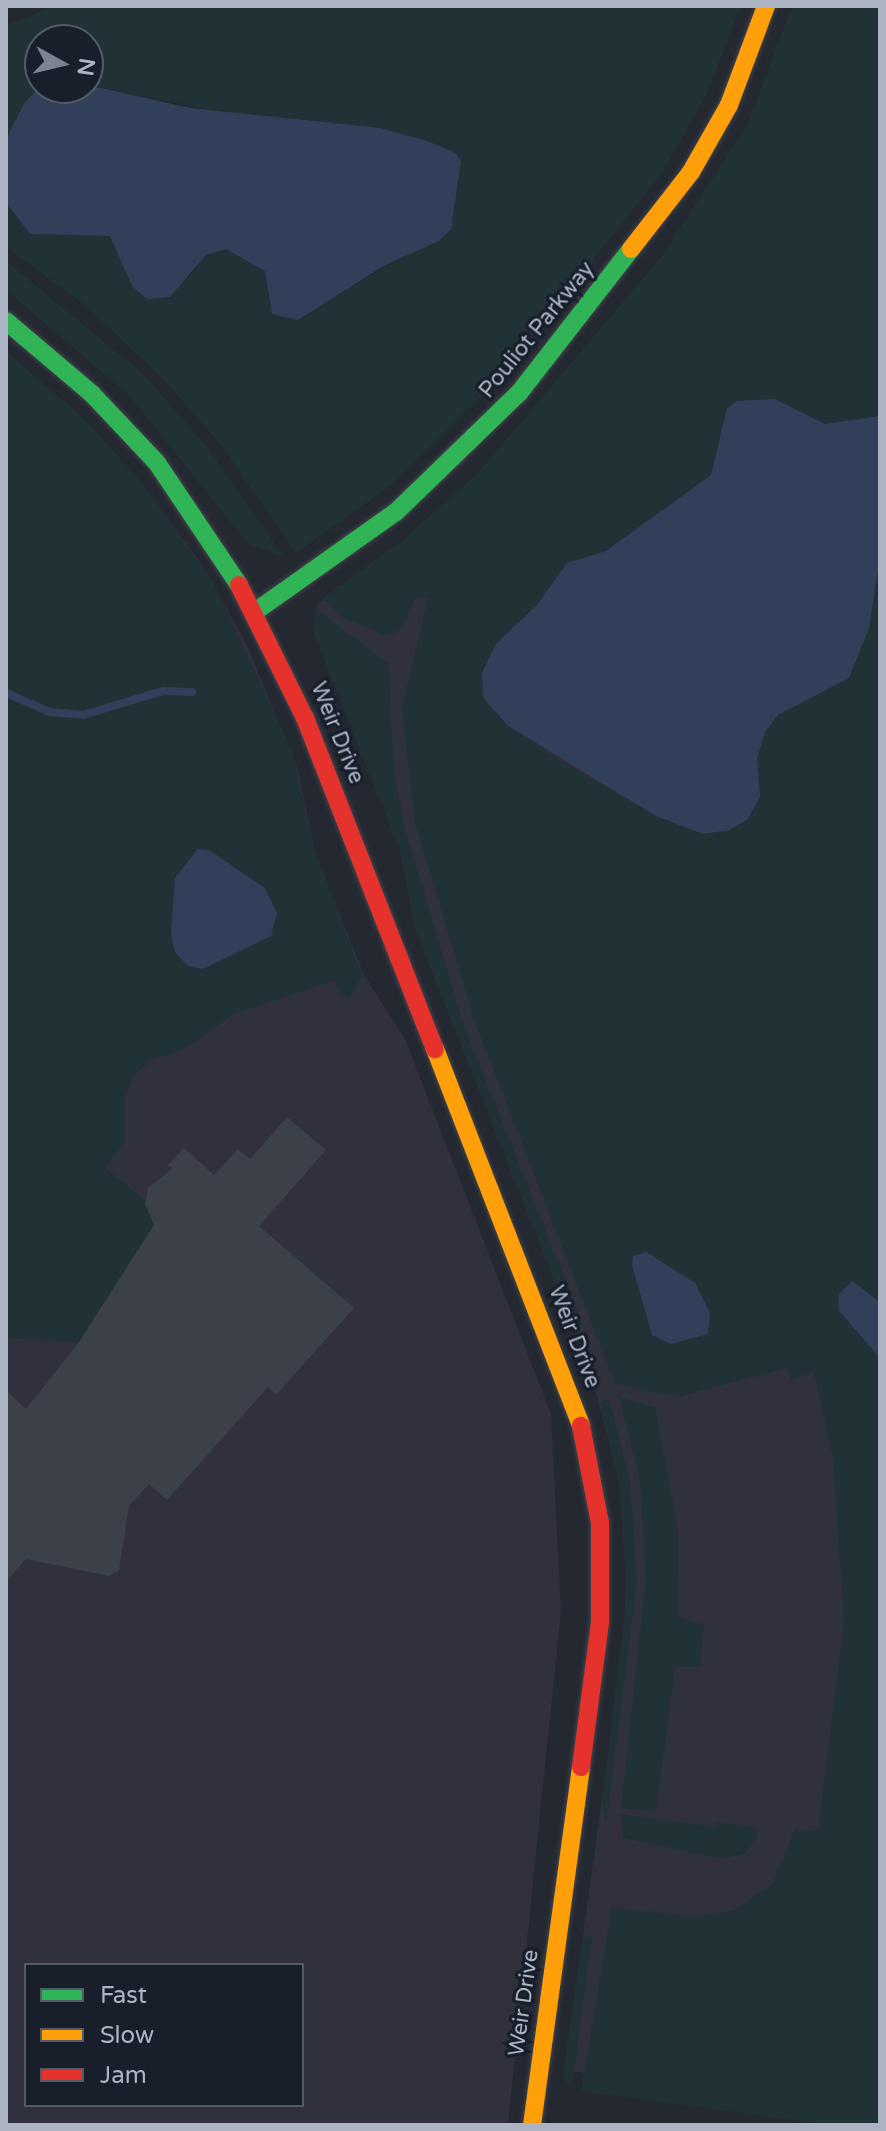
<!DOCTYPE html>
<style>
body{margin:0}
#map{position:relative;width:886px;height:2131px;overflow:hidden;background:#242831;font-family:"Varela Round",sans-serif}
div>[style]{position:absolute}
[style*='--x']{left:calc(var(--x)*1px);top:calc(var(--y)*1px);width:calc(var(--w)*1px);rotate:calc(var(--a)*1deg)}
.medical>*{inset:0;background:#31303d}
.green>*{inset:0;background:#213236}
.water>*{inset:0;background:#313f5a}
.stream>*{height:8px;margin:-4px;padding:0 4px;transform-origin:4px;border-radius:4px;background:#313f5a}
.building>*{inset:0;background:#3c4048}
.roads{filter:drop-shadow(0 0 2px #40434a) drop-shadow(0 0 2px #40434a)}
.fast>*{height:18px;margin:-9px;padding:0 9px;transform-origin:9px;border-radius:9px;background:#30b455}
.slow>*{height:18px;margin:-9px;padding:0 9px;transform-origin:9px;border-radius:9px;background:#ff9f0a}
.jam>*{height:18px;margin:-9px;padding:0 9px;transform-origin:9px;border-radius:9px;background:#e5322d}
span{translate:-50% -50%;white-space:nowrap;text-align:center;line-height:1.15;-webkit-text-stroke:7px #181f2b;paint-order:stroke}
.street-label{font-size:22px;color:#acb4c4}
.frame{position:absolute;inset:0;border:8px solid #acb4c4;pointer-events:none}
.legend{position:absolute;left:24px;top:1963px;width:280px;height:144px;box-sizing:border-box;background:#181f2b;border:2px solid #535b68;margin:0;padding:10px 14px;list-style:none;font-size:24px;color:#acb4c4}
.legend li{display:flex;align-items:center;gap:16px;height:40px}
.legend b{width:40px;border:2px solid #535b68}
.north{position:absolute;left:24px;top:24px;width:80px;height:80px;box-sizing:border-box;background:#181f2b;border:2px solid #535b68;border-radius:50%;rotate:98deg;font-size:22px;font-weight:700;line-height:32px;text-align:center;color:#acb4c4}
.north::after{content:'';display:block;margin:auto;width:28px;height:36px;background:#7c8391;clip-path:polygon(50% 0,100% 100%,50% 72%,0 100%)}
</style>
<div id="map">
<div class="medical">
<i style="clip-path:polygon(evenodd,6px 352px,83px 418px,138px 478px,200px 562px,245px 641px,297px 766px,316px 856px,364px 975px,405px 1039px,551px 1414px,561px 1611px,508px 2125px,6px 2125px,6px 352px,26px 1965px,302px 1965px,302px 2105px,26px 2105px,26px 1965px)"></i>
<i style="clip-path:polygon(339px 585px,880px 660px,880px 2117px,564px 2070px,623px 1649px,627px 1563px,619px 1482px,592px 1376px,415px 928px,400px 850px,313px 630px,317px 605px)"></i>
</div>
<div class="green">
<i style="clip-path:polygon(53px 6px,741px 6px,706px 96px,661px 174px,494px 384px,390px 486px,296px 553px,222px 446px,165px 381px,85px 305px,6px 247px,6px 202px,74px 235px,110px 236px,124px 266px,188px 279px,206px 255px,226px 249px,261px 266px,268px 276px,269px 308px,298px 320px,401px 257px,460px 181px,461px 162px,456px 153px,381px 128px,226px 113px,88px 85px,88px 40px,40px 40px,40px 87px,6px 139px,6px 26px)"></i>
<i style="clip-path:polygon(evenodd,792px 6px,880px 6px,880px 2125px,830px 2125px,581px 2091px,612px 1907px,696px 1917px,733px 1911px,772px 1885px,795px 1829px,818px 1831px,844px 1623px,833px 1459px,814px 1372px,791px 1380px,787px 1368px,678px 1397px,615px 1384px,475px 1022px,415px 823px,402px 708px,428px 598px,416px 596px,402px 629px,388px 636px,342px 618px,323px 598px,403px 540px,477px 474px,662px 256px,748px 124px,792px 6px,532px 612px,849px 678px,778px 715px,765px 732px,757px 757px,758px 804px,730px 830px,623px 797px,548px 753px,491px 708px,483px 697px,485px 663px,532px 612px)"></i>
<i style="clip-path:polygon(6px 261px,143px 374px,208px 448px,284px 557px,248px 544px,129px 395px,6px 290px)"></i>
<i style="clip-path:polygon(6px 352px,83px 418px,138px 478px,213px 582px,292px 750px,312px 842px,362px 976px,350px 998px,340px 995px,335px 980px,234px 1014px,183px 1050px,154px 1059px,135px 1073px,125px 1098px,125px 1141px,105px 1168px,145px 1200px,156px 1222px,79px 1342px,6px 1338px)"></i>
<i style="clip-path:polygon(316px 609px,389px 664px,393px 767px,405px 828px,464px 1026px,583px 1324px,573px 1328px,415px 928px,400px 850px,313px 630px)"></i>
<i style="clip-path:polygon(619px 1397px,655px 1408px,678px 1529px,679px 1617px,704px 1625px,700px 1667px,675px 1667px,656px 1812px,621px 1808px,646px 1578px,640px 1481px)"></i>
<i style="clip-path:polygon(609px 1399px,630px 1480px,637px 1582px,606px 1825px,602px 1801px,627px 1595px,619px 1482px,600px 1402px)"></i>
<i style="clip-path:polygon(620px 1814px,715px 1827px,717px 1822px,755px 1828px,758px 1836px,745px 1854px,722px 1859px,623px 1838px)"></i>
<i style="clip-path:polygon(593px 1935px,587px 1972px,572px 2089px,563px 2077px,583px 1938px)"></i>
</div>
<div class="water">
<i style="clip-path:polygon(88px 85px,190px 108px,381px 128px,427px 141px,456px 153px,461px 162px,451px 229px,439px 241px,387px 264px,298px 320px,272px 314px,265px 271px,226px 249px,206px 255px,170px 297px,147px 299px,132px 286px,110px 236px,30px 234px,6px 202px,6px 139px,25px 102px,40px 87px)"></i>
<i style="clip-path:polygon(775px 399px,825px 424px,880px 416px,880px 558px,869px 628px,849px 678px,778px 715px,765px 732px,757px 757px,760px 796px,748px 819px,730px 830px,703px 834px,656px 816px,507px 725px,483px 697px,482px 673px,496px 644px,537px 605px,567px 563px,606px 551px,711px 475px,727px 408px,737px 401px)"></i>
<i style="clip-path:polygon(198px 849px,209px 850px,265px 888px,277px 913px,271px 936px,203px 969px,188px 966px,175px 952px,171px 934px,175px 878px)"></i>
<i style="clip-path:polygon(646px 1252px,695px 1283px,710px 1313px,708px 1334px,671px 1344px,652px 1335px,632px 1265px,633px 1256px)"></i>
<i style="clip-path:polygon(852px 1281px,880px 1302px,880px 1358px,839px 1311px,838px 1295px)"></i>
</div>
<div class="stream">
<i style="--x:6;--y:693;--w:48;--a:23.4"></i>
<i style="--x:50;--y:712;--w:33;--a:5"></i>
<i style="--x:83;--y:715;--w:84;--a:-16.7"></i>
<i style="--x:163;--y:691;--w:29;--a:2"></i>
</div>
<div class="building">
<i style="clip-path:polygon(287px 1117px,326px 1150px,259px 1226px,354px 1308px,276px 1395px,268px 1387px,167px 1500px,149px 1484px,129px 1506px,119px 1570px,109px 1576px,26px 1559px,6px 1582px,6px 1390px,26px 1409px,79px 1342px,154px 1225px,145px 1204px,148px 1188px,173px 1168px,168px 1165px,184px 1148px,214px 1175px,238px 1149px,250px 1159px)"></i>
</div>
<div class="roads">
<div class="fast">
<i style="--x:6;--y:321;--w:113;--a:40.3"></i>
<i style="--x:92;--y:394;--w:95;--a:46.7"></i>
<i style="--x:157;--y:463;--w:147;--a:56.1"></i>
<i style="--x:256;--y:611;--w:171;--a:-35.3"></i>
<i style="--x:396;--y:512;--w:171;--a:-44.1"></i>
<i style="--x:519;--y:393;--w:182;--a:-52.1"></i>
</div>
<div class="slow">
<i style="--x:631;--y:249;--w:98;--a:-52.1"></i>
<i style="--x:691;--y:172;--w:77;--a:-60.4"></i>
<i style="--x:729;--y:105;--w:106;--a:-69.5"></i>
<i style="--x:435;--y:1049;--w:404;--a:68.8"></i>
<i style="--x:532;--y:2125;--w:361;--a:-82.2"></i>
</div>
<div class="jam">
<i style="--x:239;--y:585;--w:148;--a:63.6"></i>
<i style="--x:305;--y:718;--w:356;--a:68.6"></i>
<i style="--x:581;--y:1767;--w:145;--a:-82.5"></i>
<i style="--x:600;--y:1623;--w:100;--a:-90"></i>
<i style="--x:600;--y:1523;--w:99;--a:-101.1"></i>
</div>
</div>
<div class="street-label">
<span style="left:537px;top:330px;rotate:-51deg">Pouliot Parkway</span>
<span style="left:337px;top:733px;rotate:68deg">Weir Drive</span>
<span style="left:574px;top:1337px;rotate:69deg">Weir Drive</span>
<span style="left:524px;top:2003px;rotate:-82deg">Weir Drive</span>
</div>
<div class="frame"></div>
<ul class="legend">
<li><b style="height:10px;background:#30b455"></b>Fast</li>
<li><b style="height:10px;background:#ff9f0a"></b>Slow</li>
<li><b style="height:10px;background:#e5322d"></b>Jam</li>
</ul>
<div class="north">N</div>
</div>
